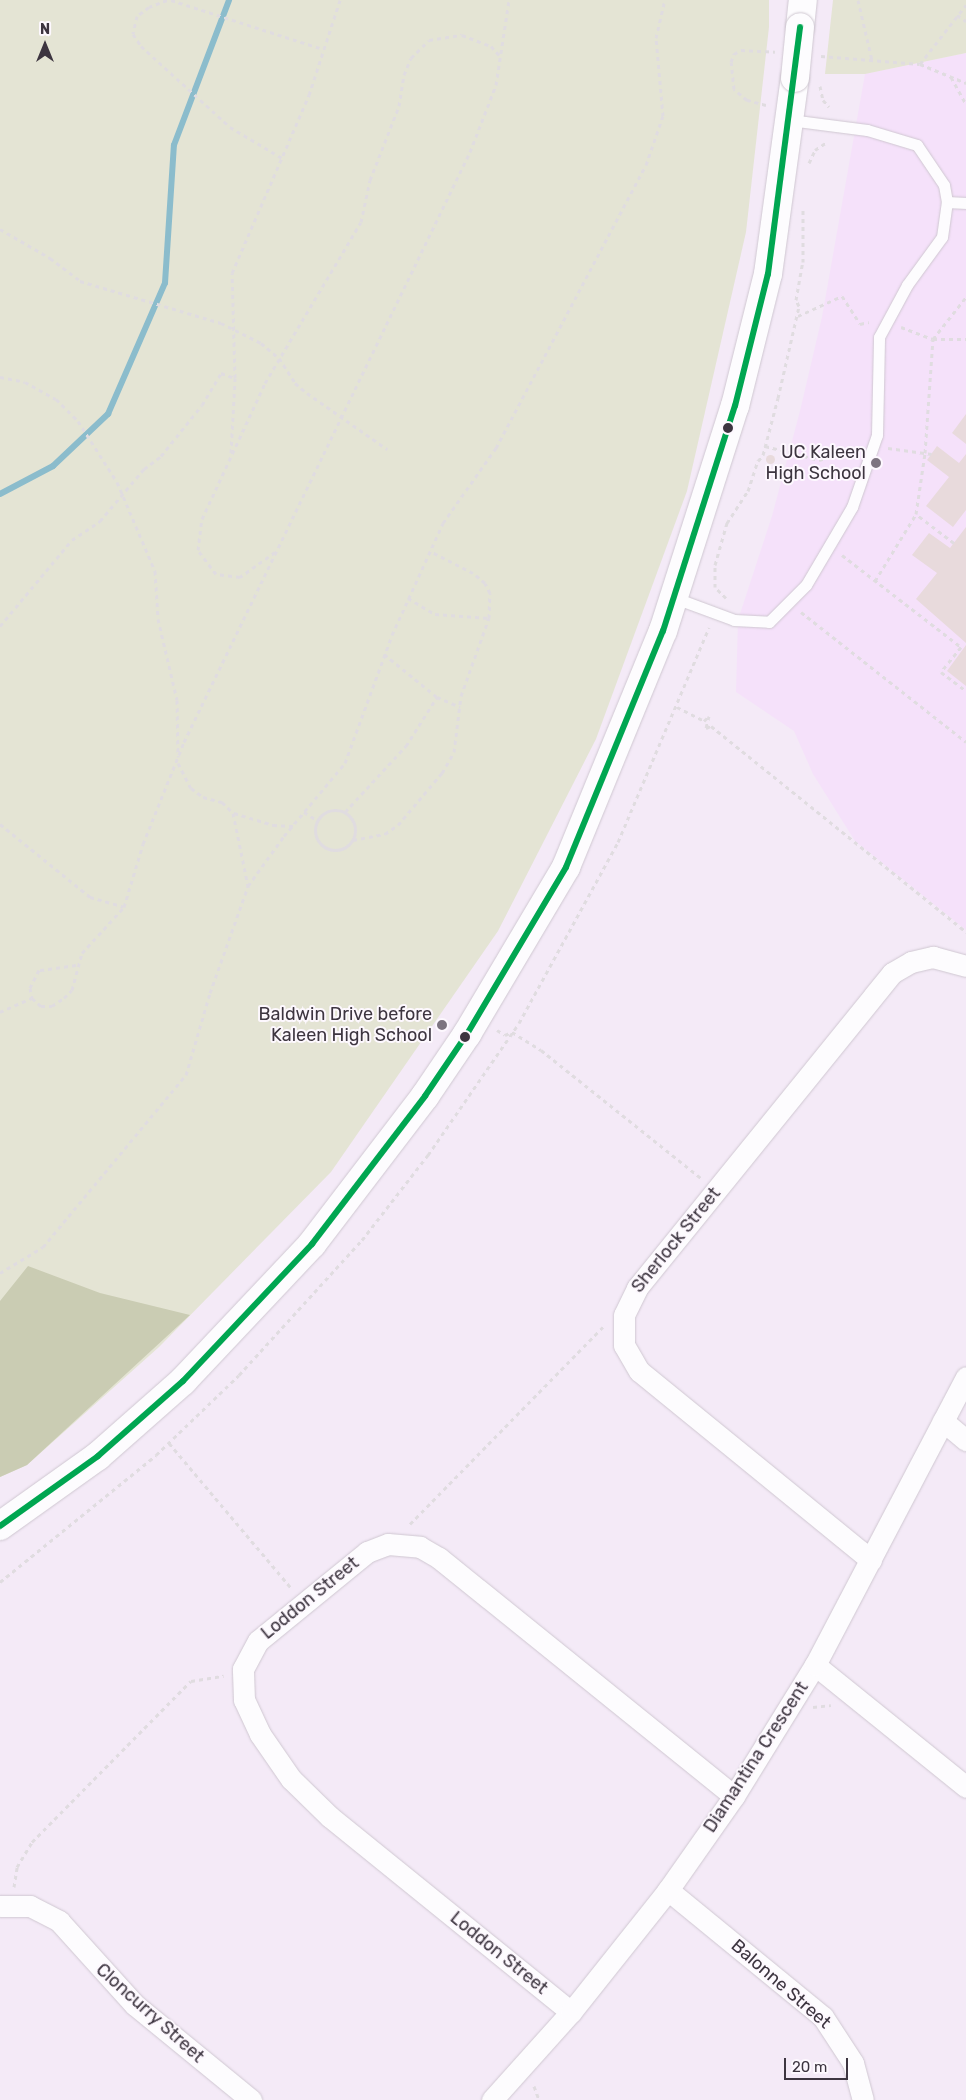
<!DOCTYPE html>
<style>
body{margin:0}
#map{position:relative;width:966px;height:2100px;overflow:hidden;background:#f4eaf7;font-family:Rubik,sans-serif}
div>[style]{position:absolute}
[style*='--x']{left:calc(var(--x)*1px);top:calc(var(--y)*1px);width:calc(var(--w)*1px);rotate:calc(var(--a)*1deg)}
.built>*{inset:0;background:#f5e1fa}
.green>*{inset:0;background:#e4e4d4}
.forest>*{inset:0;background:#caccb3}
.stream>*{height:6px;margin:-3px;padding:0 3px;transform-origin:3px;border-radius:3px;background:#8bbccc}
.building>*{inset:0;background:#e8dadc}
.round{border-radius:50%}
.path>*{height:3px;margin-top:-1.5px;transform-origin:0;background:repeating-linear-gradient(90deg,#e0dce0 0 4px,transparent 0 8px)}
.path>.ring{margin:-1.5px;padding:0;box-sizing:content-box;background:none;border:3px solid #e0dce0;border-radius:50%}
.roads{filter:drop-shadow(0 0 1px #cfc7d1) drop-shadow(0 0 1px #cfc7d1)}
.lane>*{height:11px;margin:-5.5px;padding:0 5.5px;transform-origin:5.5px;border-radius:5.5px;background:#fdfcfe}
.street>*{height:21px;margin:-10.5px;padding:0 10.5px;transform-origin:10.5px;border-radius:10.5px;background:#fdfcfe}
.secondary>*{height:28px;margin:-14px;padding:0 14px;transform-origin:14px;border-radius:14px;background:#fdfcfe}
.bridges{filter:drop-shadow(0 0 1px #cfc7d1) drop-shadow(0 0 1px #cfc7d1)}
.secondary-bridge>*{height:28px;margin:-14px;padding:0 14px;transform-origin:14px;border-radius:14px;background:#fdfcfe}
.bus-1>*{height:6px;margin:-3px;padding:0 3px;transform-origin:3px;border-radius:3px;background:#00a651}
.dots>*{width:14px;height:14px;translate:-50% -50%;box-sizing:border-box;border:2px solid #fdf8fe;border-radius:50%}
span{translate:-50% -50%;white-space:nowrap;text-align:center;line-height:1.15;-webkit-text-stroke:4px #fdf8fe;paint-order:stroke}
.poi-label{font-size:18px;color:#3d3540}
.right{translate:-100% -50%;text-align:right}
.street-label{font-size:18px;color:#3d3540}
.north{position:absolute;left:20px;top:20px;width:50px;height:50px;-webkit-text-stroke:4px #fdf8fe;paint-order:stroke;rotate:0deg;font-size:14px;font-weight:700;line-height:20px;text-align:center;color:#3d3540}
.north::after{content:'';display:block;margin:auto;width:18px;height:22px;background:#3d3540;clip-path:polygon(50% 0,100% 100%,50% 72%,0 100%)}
.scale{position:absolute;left:784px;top:2058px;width:64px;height:22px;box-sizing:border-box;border:2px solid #3d3540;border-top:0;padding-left:6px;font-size:15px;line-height:18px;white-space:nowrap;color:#3d3540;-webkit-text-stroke:4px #fdf8fe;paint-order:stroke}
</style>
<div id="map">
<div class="built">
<i style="clip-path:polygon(966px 53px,966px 930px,855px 841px,813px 774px,794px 731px,736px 692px,738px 620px,772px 516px,800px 411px,822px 317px,865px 74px)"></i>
</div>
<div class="green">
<i style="clip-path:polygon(0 0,769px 0,769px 27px,746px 232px,687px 491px,596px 739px,498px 931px,331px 1172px,159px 1347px,27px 1465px,0 1477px)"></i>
<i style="clip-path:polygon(833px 0,966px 0,966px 53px,865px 74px,825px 74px)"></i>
</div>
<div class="forest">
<i style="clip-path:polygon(28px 1266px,100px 1293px,190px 1315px,27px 1465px,0 1477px,0 1301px)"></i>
</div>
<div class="stream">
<i style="--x:0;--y:494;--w:60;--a:-27.8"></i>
<i style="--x:53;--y:466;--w:76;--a:-43.4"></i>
<i style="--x:108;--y:414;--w:143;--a:-66.5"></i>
<i style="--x:165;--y:283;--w:138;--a:-86.3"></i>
<i style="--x:174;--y:145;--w:155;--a:-69.2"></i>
</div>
<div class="building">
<i style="clip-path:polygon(966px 414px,966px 444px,952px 433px)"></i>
<i style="clip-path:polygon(937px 446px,959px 463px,966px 454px,966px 510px,953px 527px,926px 506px,949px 477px,927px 460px)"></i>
<i class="round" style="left:765.5px;top:454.5px;width:9px;height:9px"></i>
<i style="clip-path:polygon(966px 527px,966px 643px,916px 599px,937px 573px,912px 555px,929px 533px,950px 548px)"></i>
<i style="clip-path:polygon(966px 645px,966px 686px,947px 671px)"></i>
</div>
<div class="path">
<i style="--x:167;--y:0;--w:19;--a:159"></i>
<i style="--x:149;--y:7;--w:15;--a:143"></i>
<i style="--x:137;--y:16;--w:18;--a:103"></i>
<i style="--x:133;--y:34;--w:14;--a:56"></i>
<i style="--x:141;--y:46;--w:120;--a:42.3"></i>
<i style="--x:230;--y:127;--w:61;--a:30.8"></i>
<i style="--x:171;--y:0;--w:160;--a:17.9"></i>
<i style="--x:858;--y:0;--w:62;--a:76.9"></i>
<i style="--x:957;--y:15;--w:11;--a:34"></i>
<i style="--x:821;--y:56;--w:99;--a:4.6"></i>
<i style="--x:920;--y:64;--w:50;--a:22.4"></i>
<i style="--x:920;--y:64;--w:75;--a:-52.1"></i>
<i style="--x:951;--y:77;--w:31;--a:61"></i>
<i style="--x:820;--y:86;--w:14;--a:78"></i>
<i style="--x:823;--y:100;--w:9;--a:49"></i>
<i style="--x:766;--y:105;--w:20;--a:-165"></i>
<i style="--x:747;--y:100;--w:17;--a:-140"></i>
<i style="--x:734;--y:89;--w:27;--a:-96"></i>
<i style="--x:731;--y:62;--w:9;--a:-69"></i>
<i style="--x:734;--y:54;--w:8;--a:-30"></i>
<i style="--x:741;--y:50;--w:34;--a:3"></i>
<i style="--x:809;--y:163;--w:14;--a:-65"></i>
<i style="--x:815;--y:150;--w:14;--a:-34"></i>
<i style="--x:0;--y:229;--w:58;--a:30.1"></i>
<i style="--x:50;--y:258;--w:38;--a:37"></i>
<i style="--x:80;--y:281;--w:147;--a:16.6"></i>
<i style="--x:221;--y:323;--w:45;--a:26.6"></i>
<i style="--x:261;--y:343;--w:23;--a:40"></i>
<i style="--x:279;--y:358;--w:30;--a:57"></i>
<i style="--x:295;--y:383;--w:16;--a:40"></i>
<i style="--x:307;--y:393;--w:98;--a:35"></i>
<i style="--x:798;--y:316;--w:48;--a:-24.4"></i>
<i style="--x:842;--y:296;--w:33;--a:57"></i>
<i style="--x:860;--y:324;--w:9;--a:-13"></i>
<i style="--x:901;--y:327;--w:34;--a:21"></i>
<i style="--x:933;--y:339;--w:33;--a:0"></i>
<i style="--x:0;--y:377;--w:25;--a:11"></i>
<i style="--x:25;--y:382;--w:35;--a:29"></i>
<i style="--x:56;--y:399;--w:31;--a:45"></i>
<i style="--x:78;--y:421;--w:72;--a:57.4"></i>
<i style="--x:117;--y:482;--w:97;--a:66.9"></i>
<i style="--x:155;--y:571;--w:48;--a:86.4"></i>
<i style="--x:158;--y:619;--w:83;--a:76.8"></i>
<i style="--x:177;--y:700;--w:57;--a:89"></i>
<i style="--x:765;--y:446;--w:56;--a:14.5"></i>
<i style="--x:819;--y:460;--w:38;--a:-18"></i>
<i style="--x:888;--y:448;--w:44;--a:7.8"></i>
<i style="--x:231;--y:453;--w:75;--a:-86.9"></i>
<i style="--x:235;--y:378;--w:105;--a:-91.6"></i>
<i style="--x:232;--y:273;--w:194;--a:-66.6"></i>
<i style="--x:309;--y:95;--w:100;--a:-71.9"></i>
<i style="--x:954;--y:543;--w:48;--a:-142.7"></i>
<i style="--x:916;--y:514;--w:62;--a:-81.6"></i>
<i style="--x:925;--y:453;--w:114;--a:-86"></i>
<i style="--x:933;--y:339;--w:53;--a:-51.8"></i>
<i style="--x:275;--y:552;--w:43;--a:144.5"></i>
<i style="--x:240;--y:577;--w:24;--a:-173"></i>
<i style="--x:216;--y:574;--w:30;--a:-127"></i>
<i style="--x:198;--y:550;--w:31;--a:-83"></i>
<i style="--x:202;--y:519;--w:150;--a:-65.1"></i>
<i style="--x:265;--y:383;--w:187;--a:-59.2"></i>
<i style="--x:361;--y:222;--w:43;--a:-77.9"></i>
<i style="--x:370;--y:180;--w:79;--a:-68.6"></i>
<i style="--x:399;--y:106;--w:31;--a:-81"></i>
<i style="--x:404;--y:75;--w:18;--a:-68"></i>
<i style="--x:411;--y:58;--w:25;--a:-45"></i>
<i style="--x:429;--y:40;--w:33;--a:-9"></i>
<i style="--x:462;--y:35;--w:31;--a:21"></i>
<i style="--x:491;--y:46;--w:15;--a:48"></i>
<i style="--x:842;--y:555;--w:150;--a:37.7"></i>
<i style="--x:961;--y:647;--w:32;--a:129"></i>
<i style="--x:941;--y:672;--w:31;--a:37"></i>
<i style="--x:875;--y:581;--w:79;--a:-58.5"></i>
<i style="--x:408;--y:598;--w:31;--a:31"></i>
<i style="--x:435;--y:614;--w:54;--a:4.2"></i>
<i style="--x:726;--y:598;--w:16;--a:-135"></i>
<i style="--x:715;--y:587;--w:22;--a:-90"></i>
<i style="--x:715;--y:565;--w:44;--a:-74.1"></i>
<i style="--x:727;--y:523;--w:38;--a:-57"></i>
<i style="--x:748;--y:491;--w:32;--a:-72"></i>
<i style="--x:758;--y:461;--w:8;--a:-50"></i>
<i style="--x:763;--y:455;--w:59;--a:-75.3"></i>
<i style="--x:778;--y:398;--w:94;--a:-77.1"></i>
<i style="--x:799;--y:306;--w:7;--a:-117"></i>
<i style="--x:796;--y:300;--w:39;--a:-80"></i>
<i style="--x:803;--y:262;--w:54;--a:-90"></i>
<i style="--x:801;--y:612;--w:210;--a:38.2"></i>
<i style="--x:0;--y:626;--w:112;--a:-50.1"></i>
<i style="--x:72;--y:540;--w:34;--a:-34"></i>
<i style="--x:100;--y:521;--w:68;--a:-49.8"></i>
<i style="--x:144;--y:469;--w:21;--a:-37"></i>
<i style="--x:161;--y:456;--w:65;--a:-51.2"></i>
<i style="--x:202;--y:405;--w:37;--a:-59"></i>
<i style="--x:221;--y:373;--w:15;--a:20"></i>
<i style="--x:384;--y:654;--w:68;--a:39.1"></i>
<i style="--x:437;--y:697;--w:25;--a:23"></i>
<i style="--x:677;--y:707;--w:30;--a:27"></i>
<i style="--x:704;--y:721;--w:7;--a:-45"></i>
<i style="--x:709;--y:716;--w:12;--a:104"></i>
<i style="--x:706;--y:728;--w:5;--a:-22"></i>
<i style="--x:711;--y:726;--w:328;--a:38.9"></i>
<i style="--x:178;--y:763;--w:28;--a:63"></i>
<i style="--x:191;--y:788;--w:15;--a:37"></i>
<i style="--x:203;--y:797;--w:20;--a:15"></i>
<i style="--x:222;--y:802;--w:16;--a:45"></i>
<i style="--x:233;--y:813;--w:75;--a:78.4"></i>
<i class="ring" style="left:315px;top:810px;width:37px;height:37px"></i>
<i style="--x:304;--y:812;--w:15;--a:32"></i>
<i style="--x:345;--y:812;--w:90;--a:-47.3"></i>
<i style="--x:406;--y:746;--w:58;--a:-57.7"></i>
<i style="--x:234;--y:813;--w:41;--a:17.1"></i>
<i style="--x:273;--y:825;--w:20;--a:3"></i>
<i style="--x:0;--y:824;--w:116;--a:39"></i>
<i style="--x:90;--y:897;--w:35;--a:16"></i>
<i style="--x:353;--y:840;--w:33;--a:-11"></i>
<i style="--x:385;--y:834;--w:16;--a:-35"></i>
<i style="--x:398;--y:825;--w:68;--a:-49.8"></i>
<i style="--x:442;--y:773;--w:24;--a:-60"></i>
<i style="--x:454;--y:752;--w:56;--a:-82.9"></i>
<i style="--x:461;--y:696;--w:83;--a:-70.3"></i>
<i style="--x:489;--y:618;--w:25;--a:-88"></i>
<i style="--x:490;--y:593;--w:11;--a:-117"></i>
<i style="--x:485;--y:583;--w:16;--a:-140"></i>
<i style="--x:473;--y:573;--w:48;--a:-152.9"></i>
<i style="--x:76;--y:965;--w:37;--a:172"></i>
<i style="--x:39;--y:970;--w:20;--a:117"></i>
<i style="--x:30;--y:988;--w:10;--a:79"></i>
<i style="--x:32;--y:998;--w:12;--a:42"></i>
<i style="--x:41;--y:1006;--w:11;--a:0"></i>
<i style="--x:52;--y:1006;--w:14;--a:-34"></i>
<i style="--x:64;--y:998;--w:11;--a:-45"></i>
<i style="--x:72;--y:990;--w:38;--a:-75"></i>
<i style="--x:82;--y:953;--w:62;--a:-47.6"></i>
<i style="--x:124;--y:907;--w:66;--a:-73.2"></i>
<i style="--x:143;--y:844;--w:110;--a:-68.1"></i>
<i style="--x:184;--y:742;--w:656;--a:-64.14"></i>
<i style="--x:470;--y:152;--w:72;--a:-68.8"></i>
<i style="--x:496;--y:85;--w:86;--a:-81.3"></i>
<i style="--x:0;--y:1012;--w:35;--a:-24"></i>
<i style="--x:497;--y:1030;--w:9;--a:32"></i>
<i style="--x:505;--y:1035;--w:8;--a:-23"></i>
<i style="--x:512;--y:1032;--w:34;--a:32"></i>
<i style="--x:541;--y:1050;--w:205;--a:38.7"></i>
<i style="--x:0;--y:1273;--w:50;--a:-31.2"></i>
<i style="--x:43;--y:1247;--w:224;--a:-50.3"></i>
<i style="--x:186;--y:1075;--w:85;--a:-73.7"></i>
<i style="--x:210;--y:993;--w:114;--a:-70.4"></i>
<i style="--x:248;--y:886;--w:62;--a:-54.2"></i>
<i style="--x:284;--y:836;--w:95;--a:-50.1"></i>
<i style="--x:345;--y:763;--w:136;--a:-69.8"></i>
<i style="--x:392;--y:635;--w:123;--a:-65.5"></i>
<i style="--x:443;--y:523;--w:92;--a:-54.8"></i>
<i style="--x:496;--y:448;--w:320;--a:-62.1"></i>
<i style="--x:646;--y:165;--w:52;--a:-70.9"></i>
<i style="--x:663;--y:116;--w:78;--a:-95.1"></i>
<i style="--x:656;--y:38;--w:39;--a:-77"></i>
<i style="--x:169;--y:1443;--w:189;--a:49.9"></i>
<i style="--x:410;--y:1524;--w:276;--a:-45.6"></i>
<i style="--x:0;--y:1582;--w:201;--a:-39.1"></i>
<i style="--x:156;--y:1455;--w:115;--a:-43.9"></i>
<i style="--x:239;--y:1375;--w:183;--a:-47.7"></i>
<i style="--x:362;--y:1240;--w:108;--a:-52.2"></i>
<i style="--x:428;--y:1155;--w:160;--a:-55.4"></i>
<i style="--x:519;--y:1023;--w:206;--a:-61.3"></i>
<i style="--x:618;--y:842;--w:233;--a:-67"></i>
<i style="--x:813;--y:1707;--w:18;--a:-6"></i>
<i style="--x:14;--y:1887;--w:20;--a:-81"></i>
<i style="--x:17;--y:1867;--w:29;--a:-59"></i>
<i style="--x:32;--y:1842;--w:226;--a:-45.4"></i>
<i style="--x:191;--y:1681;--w:33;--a:-9"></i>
<i style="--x:534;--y:2086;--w:15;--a:70"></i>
</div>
<div class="roads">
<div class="lane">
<i style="--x:947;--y:202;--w:19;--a:3"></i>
<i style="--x:675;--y:598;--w:63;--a:20.4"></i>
<i style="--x:734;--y:620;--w:35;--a:3"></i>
<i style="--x:769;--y:622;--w:52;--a:-45"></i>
<i style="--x:806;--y:585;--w:91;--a:-59.5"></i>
<i style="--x:852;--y:507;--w:76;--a:-70.9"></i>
<i style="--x:877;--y:435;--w:98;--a:-88.8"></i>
<i style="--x:879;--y:337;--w:59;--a:-61.7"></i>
<i style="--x:907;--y:285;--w:59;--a:-53.9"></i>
<i style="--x:942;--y:237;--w:35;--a:-82"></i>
<i style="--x:947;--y:202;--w:17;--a:-100"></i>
<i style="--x:944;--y:185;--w:48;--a:-124"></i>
<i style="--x:917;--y:145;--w:52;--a:-163.3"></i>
<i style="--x:867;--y:130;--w:78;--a:-172.6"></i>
</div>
<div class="street">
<i style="--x:943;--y:1421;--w:30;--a:40"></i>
<i style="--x:871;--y:1560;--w:299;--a:-140.8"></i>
<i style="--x:639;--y:1371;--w:30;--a:-120"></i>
<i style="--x:624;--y:1345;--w:30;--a:-90"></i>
<i style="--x:624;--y:1315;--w:30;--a:-64"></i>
<i style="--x:637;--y:1288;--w:405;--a:-51"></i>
<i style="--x:892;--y:973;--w:22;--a:-30"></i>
<i style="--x:911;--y:962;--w:23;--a:-13"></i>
<i style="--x:933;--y:957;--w:34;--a:15"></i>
<i style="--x:815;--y:1665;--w:194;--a:38.9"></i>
<i style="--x:668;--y:1890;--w:200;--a:39.3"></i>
<i style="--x:823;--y:2017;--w:55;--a:56.9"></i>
<i style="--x:853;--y:2063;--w:38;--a:75"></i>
<i style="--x:0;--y:1906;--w:30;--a:0"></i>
<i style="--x:30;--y:1906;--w:33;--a:27"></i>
<i style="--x:59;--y:1921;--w:113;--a:47.9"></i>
<i style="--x:135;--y:2005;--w:150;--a:39.3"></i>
<i style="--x:571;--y:2012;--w:310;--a:-141"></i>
<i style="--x:330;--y:1817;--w:54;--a:-135.7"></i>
<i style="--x:291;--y:1779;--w:55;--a:-124.6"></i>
<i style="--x:260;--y:1734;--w:38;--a:-115"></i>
<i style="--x:244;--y:1700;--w:31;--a:-92"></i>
<i style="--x:243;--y:1669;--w:32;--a:-62"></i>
<i style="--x:258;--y:1641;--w:141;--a:-39.2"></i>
<i style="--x:367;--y:1552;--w:22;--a:-21"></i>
<i style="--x:388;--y:1544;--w:32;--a:5"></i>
<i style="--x:420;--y:1547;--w:22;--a:30"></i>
<i style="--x:439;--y:1558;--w:379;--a:38.9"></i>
<i style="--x:492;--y:2100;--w:118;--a:-48.1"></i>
<i style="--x:571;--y:2012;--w:156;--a:-51.5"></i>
<i style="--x:668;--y:1890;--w:115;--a:-54.9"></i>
<i style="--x:734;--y:1796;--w:154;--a:-58.3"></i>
<i style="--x:815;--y:1665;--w:325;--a:-62.3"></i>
</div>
<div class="secondary">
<i style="--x:800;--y:27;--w:27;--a:-84"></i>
<i style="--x:0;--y:1526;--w:120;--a:-35.5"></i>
<i style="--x:98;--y:1456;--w:113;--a:-41.4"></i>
<i style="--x:183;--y:1381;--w:188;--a:-46.7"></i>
<i style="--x:312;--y:1244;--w:186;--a:-52.6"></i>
<i style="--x:425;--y:1096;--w:75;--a:-55.9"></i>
<i style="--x:467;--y:1034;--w:194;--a:-59.3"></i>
<i style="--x:566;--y:867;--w:255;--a:-67.7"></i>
<i style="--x:663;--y:631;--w:236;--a:-72.3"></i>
<i style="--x:735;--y:406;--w:136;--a:-76"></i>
<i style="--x:768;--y:274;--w:198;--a:-82.2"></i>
</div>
</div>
<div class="bridges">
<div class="secondary-bridge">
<i style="--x:795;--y:78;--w:51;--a:-84.4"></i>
</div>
</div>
<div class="bus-1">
<i style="--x:0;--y:1526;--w:120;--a:-35.5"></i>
<i style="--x:98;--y:1456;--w:113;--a:-41.4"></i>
<i style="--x:183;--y:1381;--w:188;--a:-46.7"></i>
<i style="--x:312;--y:1244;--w:186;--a:-52.6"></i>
<i style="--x:425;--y:1096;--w:75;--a:-55.9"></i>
<i style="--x:467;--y:1034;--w:194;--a:-59.3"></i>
<i style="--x:566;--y:867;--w:255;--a:-67.7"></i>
<i style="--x:663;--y:631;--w:236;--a:-72.3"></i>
<i style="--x:735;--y:406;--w:136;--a:-76"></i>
<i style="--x:768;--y:274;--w:249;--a:-82.6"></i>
</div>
<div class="dots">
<i style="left:728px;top:428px;background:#3d3540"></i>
<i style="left:876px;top:463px;background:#7d7480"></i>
<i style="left:442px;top:1025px;background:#7d7480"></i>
<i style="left:465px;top:1037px;background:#3d3540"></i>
</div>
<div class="poi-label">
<span class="right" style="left:866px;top:463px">UC Kaleen<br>High School</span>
<span class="right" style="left:432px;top:1025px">Baldwin Drive before<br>Kaleen High School</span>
</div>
<div class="street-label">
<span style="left:676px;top:1240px;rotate:-51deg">Sherlock Street</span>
<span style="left:310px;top:1598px;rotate:-39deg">Loddon Street</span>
<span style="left:756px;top:1757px;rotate:-57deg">Diamantina Crescent</span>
<span style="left:499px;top:1953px;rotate:39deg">Loddon Street</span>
<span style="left:781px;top:1984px;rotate:41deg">Balonne Street</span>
<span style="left:150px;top:2013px;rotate:42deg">Cloncurry Street</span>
</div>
<div class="north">N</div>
<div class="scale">20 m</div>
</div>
